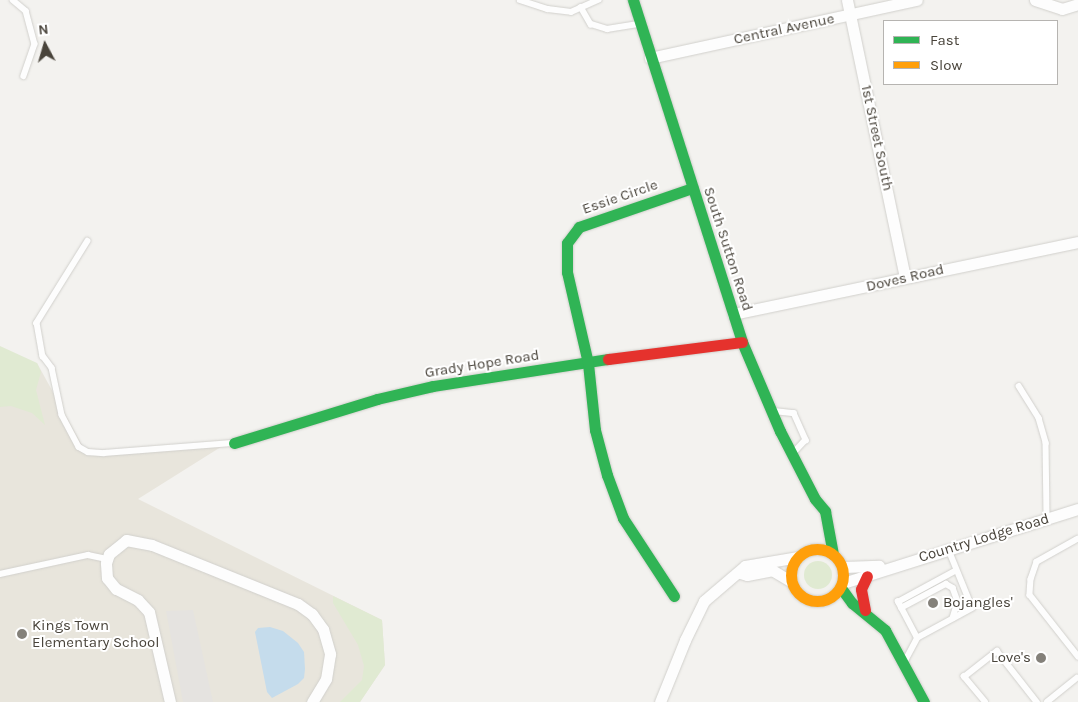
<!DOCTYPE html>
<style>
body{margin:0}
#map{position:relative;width:1078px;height:702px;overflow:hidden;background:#f3f2ef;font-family:Karla,sans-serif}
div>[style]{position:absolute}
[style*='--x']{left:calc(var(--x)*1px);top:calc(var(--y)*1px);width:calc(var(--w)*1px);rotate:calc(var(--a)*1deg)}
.education>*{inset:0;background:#e8e5dc}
.green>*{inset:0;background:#e0ead2}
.round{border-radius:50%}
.parking>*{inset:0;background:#e5e3e0}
.water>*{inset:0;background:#c5dcec}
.roads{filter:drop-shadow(0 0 1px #d1d0cc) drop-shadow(0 0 1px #d1d0cc)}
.lane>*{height:5.5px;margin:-2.75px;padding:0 2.75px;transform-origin:2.75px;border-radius:2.75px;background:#fdfdfd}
.street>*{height:11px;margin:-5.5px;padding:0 5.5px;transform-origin:5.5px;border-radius:5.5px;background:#fdfdfd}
.fast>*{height:11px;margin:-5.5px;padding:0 5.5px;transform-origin:5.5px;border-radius:5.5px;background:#30b455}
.slow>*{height:11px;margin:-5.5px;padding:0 5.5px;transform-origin:5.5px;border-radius:5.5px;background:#ff9f0a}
.slow>.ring{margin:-5.5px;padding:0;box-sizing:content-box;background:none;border:11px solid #ff9f0a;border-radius:50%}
.jam>*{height:11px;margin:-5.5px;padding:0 5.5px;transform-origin:5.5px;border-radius:5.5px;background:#e5322d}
.dots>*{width:14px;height:14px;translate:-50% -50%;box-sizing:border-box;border:2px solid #fff;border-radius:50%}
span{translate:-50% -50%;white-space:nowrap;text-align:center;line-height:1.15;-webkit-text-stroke:4px #fff;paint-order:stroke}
.street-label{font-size:15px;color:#49443b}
.poi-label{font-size:15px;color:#49443b}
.left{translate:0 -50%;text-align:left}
.right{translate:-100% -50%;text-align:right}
.legend{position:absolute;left:883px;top:20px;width:175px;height:65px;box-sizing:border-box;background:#fff;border:1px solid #b6b4b1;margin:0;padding:6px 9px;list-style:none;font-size:15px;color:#49443b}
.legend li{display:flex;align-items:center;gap:10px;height:25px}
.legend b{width:25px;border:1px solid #b6b4b1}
.north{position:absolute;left:20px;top:20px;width:50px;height:50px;-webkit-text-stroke:4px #fff;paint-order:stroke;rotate:354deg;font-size:14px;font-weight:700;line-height:20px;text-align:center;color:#49443b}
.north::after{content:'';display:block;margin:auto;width:18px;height:22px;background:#49443b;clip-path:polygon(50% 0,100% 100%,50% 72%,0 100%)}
</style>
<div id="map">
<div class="education">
<i style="clip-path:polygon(0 360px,37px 363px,88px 456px,224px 445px,138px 499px,382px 620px,385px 665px,360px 702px,0 702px)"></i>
</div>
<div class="green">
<i style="clip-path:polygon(0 346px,37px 363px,41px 372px,36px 390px,45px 425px,32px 413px,11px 406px,0 407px)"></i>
<i class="round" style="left:804px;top:561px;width:28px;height:28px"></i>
<i style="clip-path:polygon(333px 596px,382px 620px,385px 665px,360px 702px,340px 702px,362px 680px,364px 666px,358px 645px,333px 603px)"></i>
</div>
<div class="parking">
<i style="clip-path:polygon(193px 610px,213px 702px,183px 702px,166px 611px)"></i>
</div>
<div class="water">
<i style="clip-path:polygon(270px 627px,283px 631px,298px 643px,304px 652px,305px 669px,304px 678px,298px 684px,272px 698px,267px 692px,255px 632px,258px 628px)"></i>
</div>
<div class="roads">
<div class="lane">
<i style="--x:13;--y:0;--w:17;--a:40"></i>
<i style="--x:26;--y:11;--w:34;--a:75"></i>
<i style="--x:35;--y:44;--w:34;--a:109"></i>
<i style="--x:520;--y:0;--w:29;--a:18"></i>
<i style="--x:548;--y:9;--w:23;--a:7"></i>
<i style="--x:571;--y:12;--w:30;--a:-24"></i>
<i style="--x:581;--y:7;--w:20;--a:60"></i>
<i style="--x:591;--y:24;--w:17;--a:17"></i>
<i style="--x:607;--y:29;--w:31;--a:-9"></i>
<i style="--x:88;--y:241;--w:97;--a:121.9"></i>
<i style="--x:37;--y:323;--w:34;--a:80"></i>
<i style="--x:43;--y:356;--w:15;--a:53"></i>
<i style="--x:52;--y:368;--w:48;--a:78"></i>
<i style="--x:62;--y:415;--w:36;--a:62"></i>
<i style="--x:79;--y:447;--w:10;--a:29"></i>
<i style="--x:88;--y:452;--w:16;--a:4"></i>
<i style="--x:104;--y:453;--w:128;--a:-4.5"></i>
<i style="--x:1019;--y:386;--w:38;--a:58"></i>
<i style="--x:1039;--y:418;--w:26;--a:74"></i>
<i style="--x:1046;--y:443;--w:76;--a:89.2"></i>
<i style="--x:774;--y:411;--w:20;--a:6"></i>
<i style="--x:794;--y:413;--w:30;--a:66"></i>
<i style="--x:806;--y:440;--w:19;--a:133"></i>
<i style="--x:1078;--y:539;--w:47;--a:150.7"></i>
<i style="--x:1037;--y:562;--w:18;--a:109"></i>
<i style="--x:1031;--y:579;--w:16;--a:94"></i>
<i style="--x:1030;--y:595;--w:78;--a:51.8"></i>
<i style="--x:0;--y:574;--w:90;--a:-12.2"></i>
<i style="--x:88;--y:555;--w:19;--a:12"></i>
<i style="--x:901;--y:608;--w:51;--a:-28.1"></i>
<i style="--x:946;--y:584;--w:8;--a:30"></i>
<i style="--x:953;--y:588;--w:15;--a:70"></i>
<i style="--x:958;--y:602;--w:17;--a:107"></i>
<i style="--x:917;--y:638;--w:41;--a:-117.8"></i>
<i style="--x:898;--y:602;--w:65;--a:-28.5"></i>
<i style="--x:905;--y:661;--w:26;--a:-62"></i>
<i style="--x:917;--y:638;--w:63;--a:-28.6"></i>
<i style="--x:972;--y:608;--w:64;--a:-112.1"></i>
<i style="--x:985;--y:702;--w:33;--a:-130"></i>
<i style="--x:964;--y:677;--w:42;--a:-38.2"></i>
<i style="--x:997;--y:651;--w:65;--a:51.9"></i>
<i style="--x:1047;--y:702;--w:38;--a:-39"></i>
</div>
<div class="street">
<i style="--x:847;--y:0;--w:283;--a:78.2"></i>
<i style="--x:1035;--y:0;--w:28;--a:18"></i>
<i style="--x:1062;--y:9;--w:17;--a:-17"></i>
<i style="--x:650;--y:58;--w:273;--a:-12.3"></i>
<i style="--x:733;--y:314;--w:352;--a:-11.8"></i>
<i style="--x:843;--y:567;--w:36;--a:-2"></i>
<i style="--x:740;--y:573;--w:7;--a:16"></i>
<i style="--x:747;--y:575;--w:25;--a:-11"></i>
<i style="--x:772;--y:570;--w:23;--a:31"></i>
<i style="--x:843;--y:583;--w:246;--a:-17.5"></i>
<i style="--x:170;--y:702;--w:92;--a:-103.1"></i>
<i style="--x:149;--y:612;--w:16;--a:-133"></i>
<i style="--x:138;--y:600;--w:25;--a:-153"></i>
<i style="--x:116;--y:589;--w:14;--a:-129"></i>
<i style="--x:107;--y:578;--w:15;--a:-94"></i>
<i style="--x:106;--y:563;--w:9;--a:-72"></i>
<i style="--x:109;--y:554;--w:22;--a:-39"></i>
<i style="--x:126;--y:540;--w:26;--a:11"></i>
<i style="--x:152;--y:545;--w:157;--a:22"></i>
<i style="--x:298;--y:604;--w:17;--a:36"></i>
<i style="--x:312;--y:614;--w:19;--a:54"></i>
<i style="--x:323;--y:629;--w:26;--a:74"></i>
<i style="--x:330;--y:654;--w:25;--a:99"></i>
<i style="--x:326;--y:679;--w:27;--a:121"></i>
<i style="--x:660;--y:702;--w:67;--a:-68"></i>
<i style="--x:685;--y:640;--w:43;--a:-64"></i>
<i style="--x:704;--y:601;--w:54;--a:-40.5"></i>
<i style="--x:745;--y:566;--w:54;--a:-9.6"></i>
</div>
<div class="fast">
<i style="--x:633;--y:0;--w:359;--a:72.3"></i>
<i style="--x:742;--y:342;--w:97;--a:66.9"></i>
<i style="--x:780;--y:431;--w:76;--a:62.8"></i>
<i style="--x:815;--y:499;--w:16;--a:50"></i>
<i style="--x:825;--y:511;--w:44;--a:79.5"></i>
<i style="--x:234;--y:443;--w:150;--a:-17.1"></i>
<i style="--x:377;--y:399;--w:57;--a:-13.1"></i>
<i style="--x:433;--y:386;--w:177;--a:-8.8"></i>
<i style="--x:841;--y:588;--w:19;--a:54"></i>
<i style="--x:852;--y:603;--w:43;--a:39.3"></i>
<i style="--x:885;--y:630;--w:82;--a:61.6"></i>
<i style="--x:674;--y:596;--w:93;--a:-123.2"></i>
<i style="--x:623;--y:518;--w:46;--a:-110.4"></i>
<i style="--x:607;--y:475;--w:47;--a:-104.9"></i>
<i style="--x:595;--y:430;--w:67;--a:-96"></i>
<i style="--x:588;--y:363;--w:93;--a:-103"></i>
<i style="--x:567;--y:272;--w:29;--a:-90"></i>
<i style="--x:567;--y:243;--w:20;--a:-53"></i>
<i style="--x:579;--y:227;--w:120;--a:-19"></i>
</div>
<div class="slow">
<i class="ring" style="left:791px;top:549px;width:41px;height:41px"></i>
</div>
<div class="jam">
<i style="--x:608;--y:359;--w:135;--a:-7.2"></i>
<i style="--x:865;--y:610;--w:21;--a:-101"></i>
<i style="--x:861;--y:589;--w:14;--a:-65"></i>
</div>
</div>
<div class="dots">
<i style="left:933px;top:603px;background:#84817a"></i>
<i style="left:22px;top:634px;background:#84817a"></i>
<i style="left:1041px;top:658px;background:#84817a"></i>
</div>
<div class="street-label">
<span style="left:784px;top:29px;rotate:-12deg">Central Avenue</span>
<span style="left:877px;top:138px;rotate:78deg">1st Street South</span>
<span style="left:620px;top:197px;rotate:-19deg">Essie Circle</span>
<span style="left:728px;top:249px;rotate:72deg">South Sutton Road</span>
<span style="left:905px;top:278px;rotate:-13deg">Doves Road</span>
<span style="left:482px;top:364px;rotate:-9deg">Grady Hope Road</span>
<span style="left:984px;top:538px;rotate:-17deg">Country Lodge Road</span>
</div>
<div class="poi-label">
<span class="left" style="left:943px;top:603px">Bojangles'</span>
<span class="left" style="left:32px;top:634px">Kings Town<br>Elementary School</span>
<span class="right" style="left:1031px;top:658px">Love's</span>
</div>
<ul class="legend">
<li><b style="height:6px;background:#30b455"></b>Fast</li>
<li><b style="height:6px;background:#ff9f0a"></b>Slow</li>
</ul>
<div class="north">N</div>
</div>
